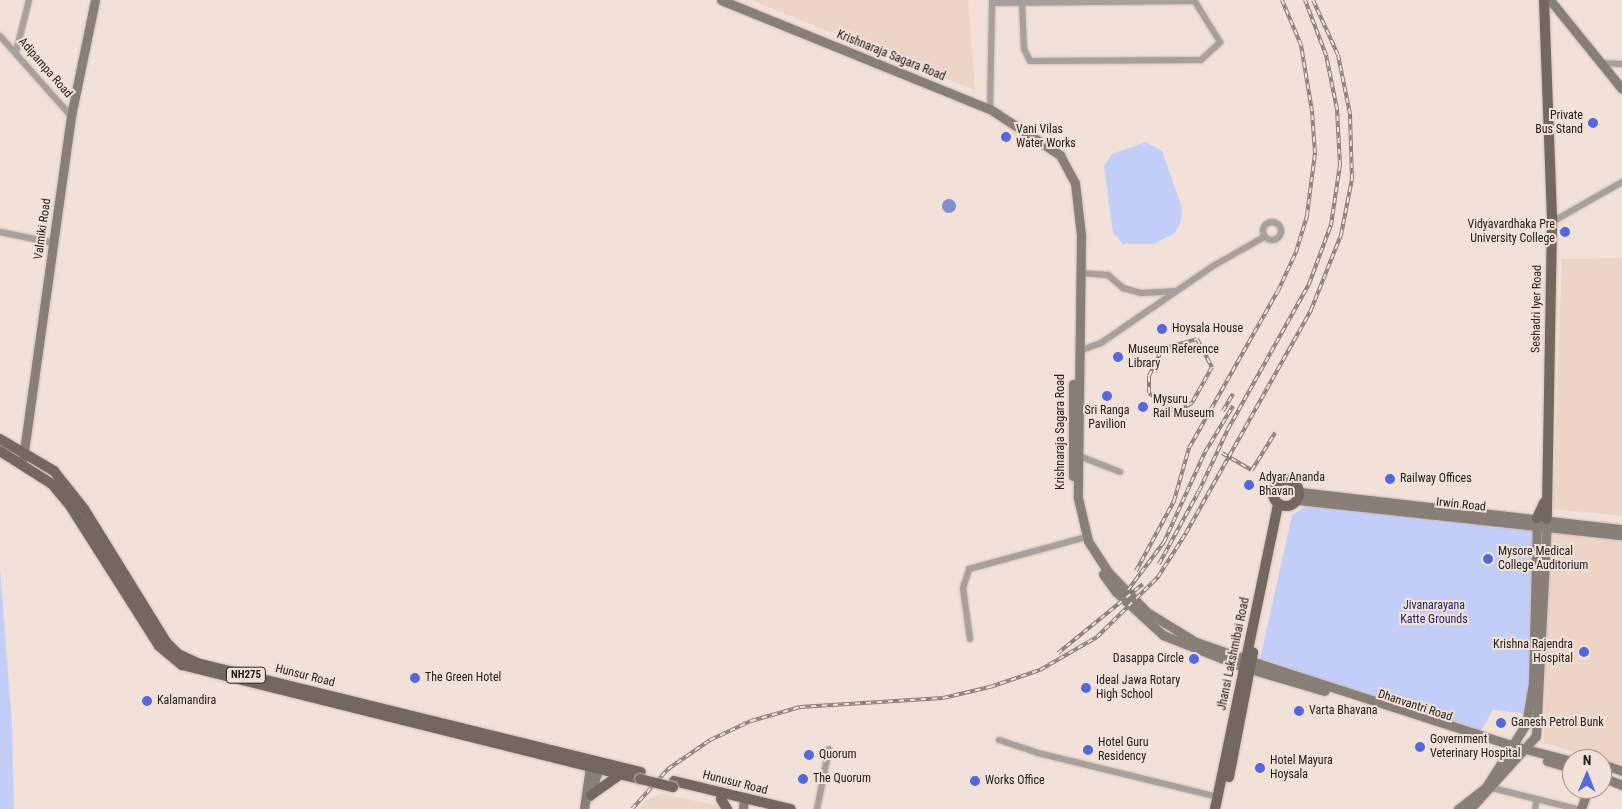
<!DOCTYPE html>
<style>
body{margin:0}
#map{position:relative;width:1622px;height:809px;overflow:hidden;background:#f1e1d8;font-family:"Roboto Condensed",sans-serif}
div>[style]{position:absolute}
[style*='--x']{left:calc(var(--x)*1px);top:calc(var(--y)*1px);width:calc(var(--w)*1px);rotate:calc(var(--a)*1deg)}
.built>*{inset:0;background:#ecd4c7}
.green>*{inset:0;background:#c3cef8}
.water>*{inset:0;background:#8090cf}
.round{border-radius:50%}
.roads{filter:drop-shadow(0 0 1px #ccbeb6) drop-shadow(0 0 1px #ccbeb6)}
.street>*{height:6px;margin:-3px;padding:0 3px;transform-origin:3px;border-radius:3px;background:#a7a09c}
.street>.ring{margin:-3px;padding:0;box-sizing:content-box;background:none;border:6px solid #a7a09c;border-radius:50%}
.secondary>*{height:9px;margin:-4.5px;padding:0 4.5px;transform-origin:4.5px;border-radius:4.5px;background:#897f79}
.primary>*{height:10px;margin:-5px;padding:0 5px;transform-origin:5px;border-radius:5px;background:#736760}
.primary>.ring{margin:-5px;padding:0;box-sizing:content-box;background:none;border:10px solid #736760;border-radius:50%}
.rail>*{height:4px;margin-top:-2px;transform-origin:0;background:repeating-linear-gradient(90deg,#f1e1d8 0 5.5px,#8a7f79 0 11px);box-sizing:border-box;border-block:1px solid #8a7f79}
.bridges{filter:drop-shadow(0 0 1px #ccbeb6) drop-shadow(0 0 1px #ccbeb6)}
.primary-bridge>*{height:10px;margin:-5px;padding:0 5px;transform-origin:5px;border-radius:5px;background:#736760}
.dots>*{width:14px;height:14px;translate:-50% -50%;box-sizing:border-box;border:2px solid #f1e1d8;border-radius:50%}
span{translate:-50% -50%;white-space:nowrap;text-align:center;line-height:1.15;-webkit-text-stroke:4px #f1e1d8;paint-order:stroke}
.shield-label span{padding:1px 4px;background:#f1e1d8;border:1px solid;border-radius:4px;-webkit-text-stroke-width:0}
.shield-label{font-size:11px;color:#26201d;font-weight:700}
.street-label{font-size:12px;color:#26201d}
.poi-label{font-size:12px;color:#26201d}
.right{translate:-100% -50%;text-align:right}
.left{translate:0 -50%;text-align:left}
.park-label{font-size:12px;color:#1f256f}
.north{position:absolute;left:1562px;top:749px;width:50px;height:50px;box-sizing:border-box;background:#f1e1d8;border:1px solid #a0948d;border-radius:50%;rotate:1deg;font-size:14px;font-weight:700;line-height:20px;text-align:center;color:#26201d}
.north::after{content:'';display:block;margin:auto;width:18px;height:22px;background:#5567dd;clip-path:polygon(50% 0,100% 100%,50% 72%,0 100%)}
</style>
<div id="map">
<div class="built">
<i style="clip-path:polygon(751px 0,968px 0,975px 90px)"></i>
<i style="clip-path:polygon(1622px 258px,1622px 516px,1553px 509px,1562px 259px)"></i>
<i style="clip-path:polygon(1558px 528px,1622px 535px,1622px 765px,1544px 743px,1549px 538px)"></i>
<i style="clip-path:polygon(662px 794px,735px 809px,639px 809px,646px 800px)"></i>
</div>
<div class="green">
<i style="clip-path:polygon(1146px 142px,1162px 151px,1182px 208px,1181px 222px,1175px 233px,1153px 244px,1123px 244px,1113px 233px,1104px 166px,1112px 154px)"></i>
<i style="clip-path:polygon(1313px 502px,1538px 525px,1531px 714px,1493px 710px,1481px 731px,1260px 659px,1292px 515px)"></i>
<i style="clip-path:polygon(0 568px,12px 726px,14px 809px,0 809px)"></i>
</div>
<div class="water">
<i class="round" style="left:942px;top:199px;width:14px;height:14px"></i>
</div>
<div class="roads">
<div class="street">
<i style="--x:992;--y:3;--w:202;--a:-0.6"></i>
<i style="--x:1022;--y:3;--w:46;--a:87.5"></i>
<i style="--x:1024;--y:49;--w:13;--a:63"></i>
<i style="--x:1030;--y:61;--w:171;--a:-0.3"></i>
<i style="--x:1201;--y:60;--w:26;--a:-43"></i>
<i style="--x:1220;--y:42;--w:49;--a:-121.8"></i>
<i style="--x:0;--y:36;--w:107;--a:48.4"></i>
<i style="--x:16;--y:52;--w:54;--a:-76"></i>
<i style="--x:1601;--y:63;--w:21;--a:3"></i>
<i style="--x:990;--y:109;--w:109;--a:-88.9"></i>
<i class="ring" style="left:1263px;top:222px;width:12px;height:12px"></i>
<i style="--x:1552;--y:222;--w:81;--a:-29.7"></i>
<i style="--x:0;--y:232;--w:55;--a:11.5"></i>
<i style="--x:1080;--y:273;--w:28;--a:4"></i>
<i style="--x:1108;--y:275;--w:20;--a:41"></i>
<i style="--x:1123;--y:288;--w:19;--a:16"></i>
<i style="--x:1141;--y:293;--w:34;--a:-3"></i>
<i style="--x:1079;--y:351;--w:23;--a:-20"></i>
<i style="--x:1101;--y:343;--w:136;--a:-34.5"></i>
<i style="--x:1213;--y:266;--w:59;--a:-29.6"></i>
<i style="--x:1079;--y:456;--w:44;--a:21.3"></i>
<i style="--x:970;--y:639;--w:51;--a:-97.8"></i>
<i style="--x:963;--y:588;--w:20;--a:-72"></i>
<i style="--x:969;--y:569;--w:117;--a:-15.3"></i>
<i style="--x:999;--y:740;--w:41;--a:18.4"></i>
<i style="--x:1038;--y:753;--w:185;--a:13.7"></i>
<i style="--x:1492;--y:788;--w:88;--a:13.9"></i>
<i style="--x:817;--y:809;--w:61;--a:-78.7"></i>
<i style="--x:1535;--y:809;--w:10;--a:-79"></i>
</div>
<div class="secondary">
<i style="--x:721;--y:0;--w:290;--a:22.1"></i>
<i style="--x:990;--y:109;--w:84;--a:33.3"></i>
<i style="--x:1060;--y:155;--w:32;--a:62"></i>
<i style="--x:1075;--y:183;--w:52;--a:83.4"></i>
<i style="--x:1081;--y:235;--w:263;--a:90.7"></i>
<i style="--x:1078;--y:498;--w:44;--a:76.9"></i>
<i style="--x:1088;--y:541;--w:37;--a:57"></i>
<i style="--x:1108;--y:572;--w:56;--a:45.7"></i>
<i style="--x:1147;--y:612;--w:57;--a:31.5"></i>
<i style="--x:1196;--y:642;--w:52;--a:19.1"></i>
<i style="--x:1245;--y:659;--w:283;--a:17.9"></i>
<i style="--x:1514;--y:746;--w:60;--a:14.5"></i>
<i style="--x:1550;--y:0;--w:114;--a:51"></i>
<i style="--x:23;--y:458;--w:345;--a:-82"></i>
<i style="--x:71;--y:116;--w:118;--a:-78.3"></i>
<i style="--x:1073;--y:476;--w:92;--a:-90"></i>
<i style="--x:1300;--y:492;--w:324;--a:6.6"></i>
<i style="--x:1298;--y:500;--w:326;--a:6.2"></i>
<i style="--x:1103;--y:574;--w:22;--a:54"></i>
<i style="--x:1116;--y:592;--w:64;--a:42.5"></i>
<i style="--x:1163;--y:635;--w:86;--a:21.8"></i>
<i style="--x:1243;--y:667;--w:85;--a:16.3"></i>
<i style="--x:1547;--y:761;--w:26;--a:16"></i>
<i style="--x:1602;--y:764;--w:21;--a:19"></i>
<i style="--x:1602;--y:777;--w:22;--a:22"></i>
<i style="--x:590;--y:796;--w:34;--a:-73"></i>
<i style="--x:584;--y:809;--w:49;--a:-81.9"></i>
<i style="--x:743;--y:809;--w:11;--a:-85"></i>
<i style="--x:1458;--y:809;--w:36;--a:-38"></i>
<i style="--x:1486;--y:787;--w:75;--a:-57.6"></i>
<i style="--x:1526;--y:724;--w:42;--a:-80.3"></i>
<i style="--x:1533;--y:683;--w:162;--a:-88.6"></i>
<i style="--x:1470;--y:809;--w:98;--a:-47.9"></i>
<i style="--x:1536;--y:736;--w:214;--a:-87.1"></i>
<i style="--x:1581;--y:809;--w:21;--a:-71"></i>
</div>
<div class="primary">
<i style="--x:1544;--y:0;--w:222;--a:87.9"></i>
<i style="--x:1552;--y:222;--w:297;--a:91"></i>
<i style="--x:0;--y:439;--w:63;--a:30.7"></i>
<i style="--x:54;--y:471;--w:48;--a:51.7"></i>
<i style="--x:84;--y:509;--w:156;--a:58.3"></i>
<i style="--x:166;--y:642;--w:17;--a:45"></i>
<i style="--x:178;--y:654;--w:21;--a:25"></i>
<i style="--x:197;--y:663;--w:457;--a:13.8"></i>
<i style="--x:0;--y:451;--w:62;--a:32.4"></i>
<i style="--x:52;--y:484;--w:26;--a:50"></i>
<i style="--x:69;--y:504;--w:168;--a:57.6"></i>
<i style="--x:159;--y:646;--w:30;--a:40"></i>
<i style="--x:182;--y:665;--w:472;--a:14"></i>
<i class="ring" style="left:1273px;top:480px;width:16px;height:16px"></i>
<i style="--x:1537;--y:518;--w:17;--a:-65"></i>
<i style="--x:1229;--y:777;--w:127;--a:-79.1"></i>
<i style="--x:674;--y:781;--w:120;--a:13.5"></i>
<i style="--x:591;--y:795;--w:37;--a:-35"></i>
<i style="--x:721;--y:799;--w:12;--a:59"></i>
<i style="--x:1215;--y:809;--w:311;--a:-78.3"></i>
</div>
</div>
<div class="rail">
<i style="--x:1197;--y:339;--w:32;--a:62"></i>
<i style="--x:1212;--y:367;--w:41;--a:119.1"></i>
<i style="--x:1192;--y:403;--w:18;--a:151"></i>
<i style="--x:1176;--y:412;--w:33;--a:-145"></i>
<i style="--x:1149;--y:393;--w:17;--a:-90"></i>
<i style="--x:1149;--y:376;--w:30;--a:-64"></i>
<i style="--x:1162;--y:349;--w:36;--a:-16"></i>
<i style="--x:1223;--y:411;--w:20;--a:-60"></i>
<i style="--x:1222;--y:453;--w:34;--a:30"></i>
<i style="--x:1252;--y:470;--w:44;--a:-58.1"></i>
<i style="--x:1159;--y:564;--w:83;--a:-61.3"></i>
<i style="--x:1199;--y:491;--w:68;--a:-64.9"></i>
<i style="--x:1228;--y:429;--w:166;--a:-60.8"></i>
<i style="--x:1309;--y:284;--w:63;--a:-69.6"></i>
<i style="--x:1331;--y:225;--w:61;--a:-81.5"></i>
<i style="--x:1340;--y:165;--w:56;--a:-93.1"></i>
<i style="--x:1337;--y:109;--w:55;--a:-101.5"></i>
<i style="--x:1326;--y:55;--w:59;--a:-110.9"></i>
<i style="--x:1136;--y:571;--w:80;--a:-61.5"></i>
<i style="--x:1174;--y:501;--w:55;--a:-74.2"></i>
<i style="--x:1189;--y:448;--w:180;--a:-60.5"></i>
<i style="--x:1278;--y:291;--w:43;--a:-65.2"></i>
<i style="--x:1296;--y:252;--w:39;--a:-73"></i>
<i style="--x:1307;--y:215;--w:63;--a:-82.6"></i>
<i style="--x:1315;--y:153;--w:42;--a:-94.1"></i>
<i style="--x:1312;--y:111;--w:67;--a:-99.5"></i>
<i style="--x:1301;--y:45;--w:49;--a:-112.9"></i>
<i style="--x:1128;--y:590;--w:60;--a:-53.1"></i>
<i style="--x:1164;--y:542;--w:99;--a:-65.5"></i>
<i style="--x:1205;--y:452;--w:54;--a:-58.7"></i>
<i style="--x:1058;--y:653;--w:109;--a:-39.1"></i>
<i style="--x:632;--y:809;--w:54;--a:-48"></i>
<i style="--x:668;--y:769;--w:51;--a:-34.6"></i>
<i style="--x:710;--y:740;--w:45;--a:-24.9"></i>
<i style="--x:751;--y:721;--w:51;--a:-15.9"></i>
<i style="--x:800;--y:707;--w:143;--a:-3.6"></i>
<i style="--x:943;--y:698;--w:48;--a:-13.2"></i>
<i style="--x:990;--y:687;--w:53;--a:-18.8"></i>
<i style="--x:1040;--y:670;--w:66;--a:-30.1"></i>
<i style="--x:1097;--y:637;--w:86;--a:-44.5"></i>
<i style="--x:1158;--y:577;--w:52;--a:-57.5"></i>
<i style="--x:1186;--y:533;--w:256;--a:-60.7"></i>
<i style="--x:1311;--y:310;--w:81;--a:-68.2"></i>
<i style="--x:1341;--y:235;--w:57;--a:-78.9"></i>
<i style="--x:1352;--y:179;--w:65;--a:-91.8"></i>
<i style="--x:1350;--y:114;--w:60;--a:-101.5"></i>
<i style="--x:1338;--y:55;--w:60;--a:-114.4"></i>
</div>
<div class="bridges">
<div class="primary-bridge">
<i style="--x:640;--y:779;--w:34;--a:14"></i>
</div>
</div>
<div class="dots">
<i style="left:1593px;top:123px;background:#5567dd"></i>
<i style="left:1006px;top:137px;background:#5567dd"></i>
<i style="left:1565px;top:232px;background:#5567dd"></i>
<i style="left:1162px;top:329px;background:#5567dd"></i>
<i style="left:1118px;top:357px;background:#5567dd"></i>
<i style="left:1107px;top:396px;background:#5567dd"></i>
<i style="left:1143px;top:407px;background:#5567dd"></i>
<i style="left:1390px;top:479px;background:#5567dd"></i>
<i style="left:1249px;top:485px;background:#5567dd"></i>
<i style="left:1488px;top:559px;background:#5567dd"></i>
<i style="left:1584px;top:652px;background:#5567dd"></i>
<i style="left:1194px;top:659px;background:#5567dd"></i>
<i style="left:415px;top:678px;background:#5567dd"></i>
<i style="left:1086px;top:688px;background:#5567dd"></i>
<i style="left:147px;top:701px;background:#5567dd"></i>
<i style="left:1299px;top:711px;background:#5567dd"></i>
<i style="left:1501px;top:723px;background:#5567dd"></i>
<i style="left:1420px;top:747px;background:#5567dd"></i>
<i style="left:1088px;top:750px;background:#5567dd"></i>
<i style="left:809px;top:755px;background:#5567dd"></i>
<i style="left:1260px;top:768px;background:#5567dd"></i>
<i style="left:803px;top:779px;background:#5567dd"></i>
<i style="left:975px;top:781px;background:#5567dd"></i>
</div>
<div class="shield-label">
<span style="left:246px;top:675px">NH275</span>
</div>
<div class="street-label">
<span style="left:891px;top:56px;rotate:22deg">Krishnaraja Sagara Road</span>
<span style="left:45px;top:68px;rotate:49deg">Adipampa Road</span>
<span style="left:43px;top:229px;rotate:-82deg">Valmiki Road</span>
<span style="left:1537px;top:309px;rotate:-89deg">Seshadri Iyer Road</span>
<span style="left:1061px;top:432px;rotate:-90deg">Krishnaraja Sagara Road</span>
<span style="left:1461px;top:505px;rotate:6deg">Irwin Road</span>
<span style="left:1234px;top:654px;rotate:-78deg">Jhansi Lakshmibai Road</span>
<span style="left:305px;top:676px;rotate:14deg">Hunsur Road</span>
<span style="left:1415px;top:706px;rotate:18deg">Dhanvantri Road</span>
<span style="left:735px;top:783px;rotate:14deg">Hunusur Road</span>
</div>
<div class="poi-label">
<span class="right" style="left:1583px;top:123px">Private<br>Bus Stand</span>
<span class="left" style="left:1016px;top:137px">Vani Vilas<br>Water Works</span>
<span class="right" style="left:1555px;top:232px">Vidyavardhaka Pre<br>University College</span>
<span class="left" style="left:1172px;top:329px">Hoysala House</span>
<span class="left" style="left:1128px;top:357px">Museum Reference<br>Library</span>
<span class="left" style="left:1153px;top:407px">Mysuru<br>Rail Museum</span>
<span style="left:1107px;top:418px">Sri Ranga<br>Pavilion</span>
<span class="left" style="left:1259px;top:485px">Adyar Ananda<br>Bhavan</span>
<span class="left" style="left:1400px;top:479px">Railway Offices</span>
<span class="left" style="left:1498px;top:559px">Mysore Medical<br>College Auditorium</span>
<span class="right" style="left:1573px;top:652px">Krishna Rajendra<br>Hospital</span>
<span class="right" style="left:1184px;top:659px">Dasappa Circle</span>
<span class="left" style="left:425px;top:678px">The Green Hotel</span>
<span class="left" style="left:1096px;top:688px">Ideal Jawa Rotary<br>High School</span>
<span class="left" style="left:157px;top:701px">Kalamandira</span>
<span class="left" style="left:1309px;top:711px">Varta Bhavana</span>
<span class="left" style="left:1511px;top:723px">Ganesh Petrol Bunk</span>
<span class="left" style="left:1430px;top:747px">Government<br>Veterinary Hospital</span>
<span class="left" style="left:1098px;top:750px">Hotel Guru<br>Residency</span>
<span class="left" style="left:819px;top:755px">Quorum</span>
<span class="left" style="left:1270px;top:768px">Hotel Mayura<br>Hoysala</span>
<span class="left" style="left:813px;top:779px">The Quorum</span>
<span class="left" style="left:985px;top:781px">Works Office</span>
</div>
<div class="park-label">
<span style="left:1434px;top:613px">Jivanarayana<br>Katte Grounds</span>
</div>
<div class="north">N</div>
</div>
